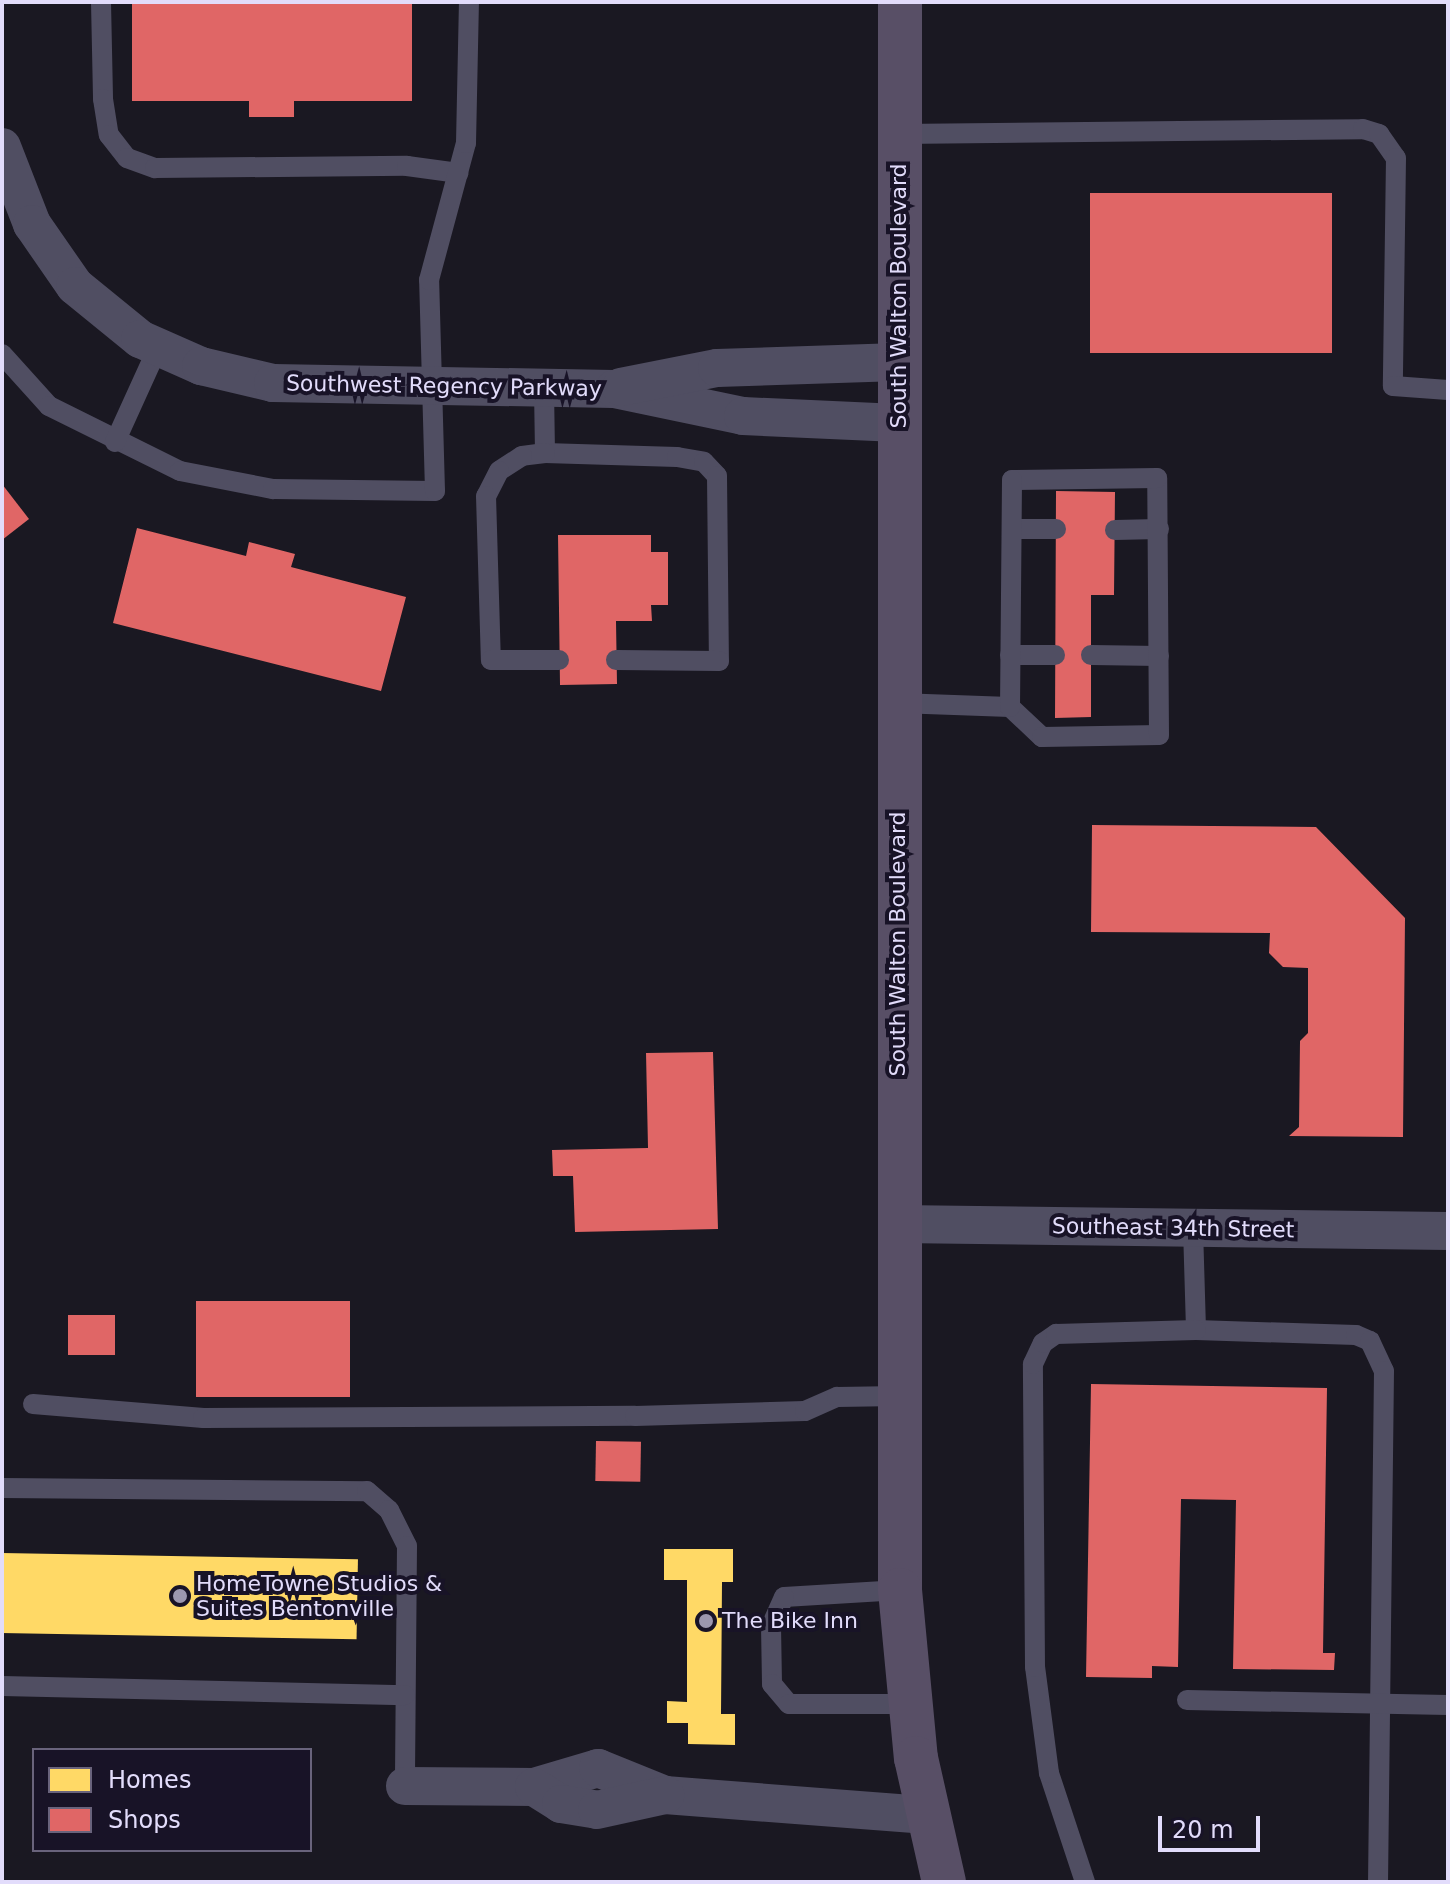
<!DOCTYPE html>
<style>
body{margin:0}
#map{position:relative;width:1450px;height:1884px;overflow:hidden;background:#1a1822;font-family:"DejaVu Sans",sans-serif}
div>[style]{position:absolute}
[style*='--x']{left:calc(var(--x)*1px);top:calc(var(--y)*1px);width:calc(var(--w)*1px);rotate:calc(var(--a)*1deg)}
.homes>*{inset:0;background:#ffd966;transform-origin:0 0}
.shops>*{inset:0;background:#e06666;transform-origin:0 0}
.service>*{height:20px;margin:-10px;padding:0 10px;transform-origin:10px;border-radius:10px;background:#504e62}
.minor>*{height:38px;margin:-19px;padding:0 19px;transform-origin:19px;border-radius:19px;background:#504e62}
.primary>*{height:44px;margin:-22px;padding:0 22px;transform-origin:22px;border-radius:22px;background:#584f66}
.dots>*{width:22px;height:22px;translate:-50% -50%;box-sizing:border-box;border:4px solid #181327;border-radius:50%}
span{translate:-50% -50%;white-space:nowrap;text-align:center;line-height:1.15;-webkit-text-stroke:8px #181327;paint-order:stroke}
.street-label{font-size:22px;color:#e2dcfb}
.poi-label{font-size:22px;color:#e2dcfb}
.left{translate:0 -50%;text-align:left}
.frame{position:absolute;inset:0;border:4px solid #e2dcfb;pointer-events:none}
.legend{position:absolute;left:32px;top:1748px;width:280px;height:104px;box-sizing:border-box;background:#181327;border:2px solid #69637c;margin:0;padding:10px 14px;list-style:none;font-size:24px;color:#e2dcfb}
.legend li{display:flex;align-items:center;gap:16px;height:40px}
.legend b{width:40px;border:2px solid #69637c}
.scale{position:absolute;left:1158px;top:1816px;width:102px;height:36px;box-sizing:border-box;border:4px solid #e2dcfb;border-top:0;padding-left:10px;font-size:24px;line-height:28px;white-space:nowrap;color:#e2dcfb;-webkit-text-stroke:6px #181327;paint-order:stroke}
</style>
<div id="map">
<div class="homes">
<i style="clip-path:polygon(664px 1549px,733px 1549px,733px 1582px,722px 1582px,721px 1714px,735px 1714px,735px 1745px,688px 1744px,688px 1723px,667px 1723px,667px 1701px,687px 1702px,687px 1580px,664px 1580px)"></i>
<i style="left:2px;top:1553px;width:356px;height:80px;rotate:1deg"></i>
</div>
<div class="shops">
<i style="clip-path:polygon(132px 2px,412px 2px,412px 101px,294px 101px,294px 117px,249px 117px,249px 101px,132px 101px)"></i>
<i style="left:1332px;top:193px;width:160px;height:242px;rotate:90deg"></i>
<i style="clip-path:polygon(2px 484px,29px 519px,2px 540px)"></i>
<i style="clip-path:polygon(1056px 491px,1115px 492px,1114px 595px,1091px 595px,1091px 717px,1055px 718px)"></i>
<i style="clip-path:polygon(137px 528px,246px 556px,249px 542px,295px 554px,291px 567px,406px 597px,381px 691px,113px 623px)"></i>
<i style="clip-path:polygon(558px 535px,651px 535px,651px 552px,668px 552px,668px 605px,651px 605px,652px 621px,616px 621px,617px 684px,560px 685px)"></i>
<i style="clip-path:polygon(1092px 825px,1316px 827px,1405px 918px,1403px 1137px,1289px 1136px,1299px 1127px,1300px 1041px,1308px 1033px,1308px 968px,1283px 967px,1269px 953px,1270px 933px,1091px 932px)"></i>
<i style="clip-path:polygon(713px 1052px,718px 1229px,575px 1232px,573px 1176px,553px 1176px,552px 1150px,648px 1148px,646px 1053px)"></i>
<i style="left:196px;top:1301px;width:154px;height:96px"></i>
<i style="left:68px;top:1315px;width:47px;height:40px"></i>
<i style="clip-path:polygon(1091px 1384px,1327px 1388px,1323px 1653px,1335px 1653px,1334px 1670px,1233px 1669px,1236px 1500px,1181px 1499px,1178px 1667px,1152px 1666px,1152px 1678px,1086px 1677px)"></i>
<i style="left:596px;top:1441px;width:45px;height:40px;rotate:1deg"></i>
</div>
<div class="service">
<i style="--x:101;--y:2;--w:97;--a:88.8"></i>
<i style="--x:103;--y:99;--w:36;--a:81"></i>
<i style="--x:109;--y:135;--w:29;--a:52"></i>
<i style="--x:127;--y:158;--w:30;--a:20"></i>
<i style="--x:155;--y:168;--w:252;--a:-0.5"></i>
<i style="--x:407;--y:166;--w:52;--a:7.7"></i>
<i style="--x:900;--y:134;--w:463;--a:-0.6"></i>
<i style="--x:1363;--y:129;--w:17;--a:17"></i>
<i style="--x:1379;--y:134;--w:29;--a:55"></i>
<i style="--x:1396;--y:158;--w:228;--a:90.8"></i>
<i style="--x:1393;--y:386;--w:55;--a:4.2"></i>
<i style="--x:2;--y:354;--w:70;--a:47.9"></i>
<i style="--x:49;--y:406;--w:146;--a:26.4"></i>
<i style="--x:180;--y:471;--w:95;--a:11"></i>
<i style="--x:273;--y:489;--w:162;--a:0.7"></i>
<i style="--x:435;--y:491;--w:211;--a:-91.6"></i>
<i style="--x:429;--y:280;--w:142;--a:-74.9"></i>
<i style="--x:466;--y:143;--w:141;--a:-88.8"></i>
<i style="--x:544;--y:389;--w:64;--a:89.1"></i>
<i style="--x:545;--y:453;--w:132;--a:1.7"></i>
<i style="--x:677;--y:457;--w:27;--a:10"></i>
<i style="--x:704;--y:462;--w:19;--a:47"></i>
<i style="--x:717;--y:476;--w:185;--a:89.4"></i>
<i style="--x:719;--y:661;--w:103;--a:-179.4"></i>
<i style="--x:115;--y:442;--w:104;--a:-65.6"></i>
<i style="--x:545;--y:453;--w:23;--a:173"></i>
<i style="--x:522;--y:456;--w:27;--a:147"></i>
<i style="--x:499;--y:471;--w:28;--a:117"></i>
<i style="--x:486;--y:496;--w:164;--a:88.3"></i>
<i style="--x:491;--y:660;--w:68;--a:0"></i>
<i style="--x:1012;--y:529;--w:44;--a:0"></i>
<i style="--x:1115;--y:530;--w:44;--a:-1.3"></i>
<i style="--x:1010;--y:655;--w:45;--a:0"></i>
<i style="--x:1091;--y:655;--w:68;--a:0.8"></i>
<i style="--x:898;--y:703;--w:112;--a:2"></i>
<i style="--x:1010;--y:707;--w:44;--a:43.2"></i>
<i style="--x:1042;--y:737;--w:117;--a:-1"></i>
<i style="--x:1159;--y:735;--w:257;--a:-90.4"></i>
<i style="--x:1157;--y:478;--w:145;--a:179.2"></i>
<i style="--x:1012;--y:480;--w:227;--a:90.5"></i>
<i style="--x:1193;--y:1228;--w:102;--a:88.3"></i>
<i style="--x:1196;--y:1330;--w:160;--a:1.8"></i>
<i style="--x:1356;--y:1335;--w:15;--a:23"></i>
<i style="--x:1370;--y:1341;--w:33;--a:65"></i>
<i style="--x:1384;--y:1371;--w:511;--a:90.67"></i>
<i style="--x:33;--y:1404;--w:171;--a:4.7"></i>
<i style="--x:203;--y:1418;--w:432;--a:-0.3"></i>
<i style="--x:635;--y:1416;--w:170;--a:-1.7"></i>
<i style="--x:805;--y:1411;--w:35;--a:-24"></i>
<i style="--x:837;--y:1397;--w:62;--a:-0.9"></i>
<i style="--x:2;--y:1488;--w:365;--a:0.5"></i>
<i style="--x:367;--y:1491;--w:29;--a:41"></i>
<i style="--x:389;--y:1510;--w:40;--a:63.4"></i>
<i style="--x:407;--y:1546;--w:240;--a:90.5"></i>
<i style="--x:900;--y:1590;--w:116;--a:176.5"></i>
<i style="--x:784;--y:1597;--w:32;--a:114"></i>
<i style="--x:771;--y:1626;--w:58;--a:89"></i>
<i style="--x:772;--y:1684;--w:26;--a:50"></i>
<i style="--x:789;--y:1704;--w:121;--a:0"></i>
<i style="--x:2;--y:1686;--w:403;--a:1.3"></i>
<i style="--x:1187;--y:1700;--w:261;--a:1.1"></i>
<i style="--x:1085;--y:1882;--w:115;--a:-108.3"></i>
<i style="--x:1049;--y:1773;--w:107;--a:-97.5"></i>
<i style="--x:1035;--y:1667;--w:303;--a:-90.4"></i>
<i style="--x:1033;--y:1364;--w:23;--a:-65"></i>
<i style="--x:1043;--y:1343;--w:16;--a:-35"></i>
<i style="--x:1056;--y:1334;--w:140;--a:-1.6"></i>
</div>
<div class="minor">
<i style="--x:2;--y:147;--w:83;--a:68.7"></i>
<i style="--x:32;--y:224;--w:75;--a:55.3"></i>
<i style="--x:75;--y:286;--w:84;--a:39.2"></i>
<i style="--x:140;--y:339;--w:67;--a:23.9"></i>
<i style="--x:201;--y:366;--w:74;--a:13.3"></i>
<i style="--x:273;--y:383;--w:341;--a:1"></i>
<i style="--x:614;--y:389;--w:132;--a:11.8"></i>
<i style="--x:743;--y:416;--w:155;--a:2.6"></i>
<i style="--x:621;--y:387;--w:98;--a:-11.2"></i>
<i style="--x:717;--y:368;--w:182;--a:-1.9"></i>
<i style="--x:898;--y:1224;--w:550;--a:0.73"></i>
<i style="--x:405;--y:1786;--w:129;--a:0.4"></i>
<i style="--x:534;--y:1787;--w:67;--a:-16.5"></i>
<i style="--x:598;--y:1768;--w:72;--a:21.9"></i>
<i style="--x:665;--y:1795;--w:263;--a:4.4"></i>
<i style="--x:534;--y:1787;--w:32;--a:32"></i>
<i style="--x:561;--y:1804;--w:36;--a:9"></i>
<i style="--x:597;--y:1810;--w:70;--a:-12.4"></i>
</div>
<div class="primary">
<i style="--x:900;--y:2;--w:1588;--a:90"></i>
<i style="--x:900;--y:1590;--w:169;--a:84.6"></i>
<i style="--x:916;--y:1758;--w:127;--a:77.3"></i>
</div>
<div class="dots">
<i style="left:180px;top:1596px;background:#9c97af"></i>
<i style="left:706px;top:1621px;background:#9c97af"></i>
</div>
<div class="street-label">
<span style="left:899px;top:296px;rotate:-90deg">South Walton Boulevard</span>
<span style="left:444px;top:386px;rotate:1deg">Southwest Regency Parkway</span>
<span style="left:898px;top:944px;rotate:-90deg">South Walton Boulevard</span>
<span style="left:1173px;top:1228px;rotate:1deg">Southeast 34th Street</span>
</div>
<div class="poi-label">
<span class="left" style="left:196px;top:1596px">HomeTowne Studios &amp;<br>Suites Bentonville</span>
<span class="left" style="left:722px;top:1621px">The Bike Inn</span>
</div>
<div class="frame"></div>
<ul class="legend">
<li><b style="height:22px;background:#ffd966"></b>Homes</li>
<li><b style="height:22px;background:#e06666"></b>Shops</li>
</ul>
<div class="scale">20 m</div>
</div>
